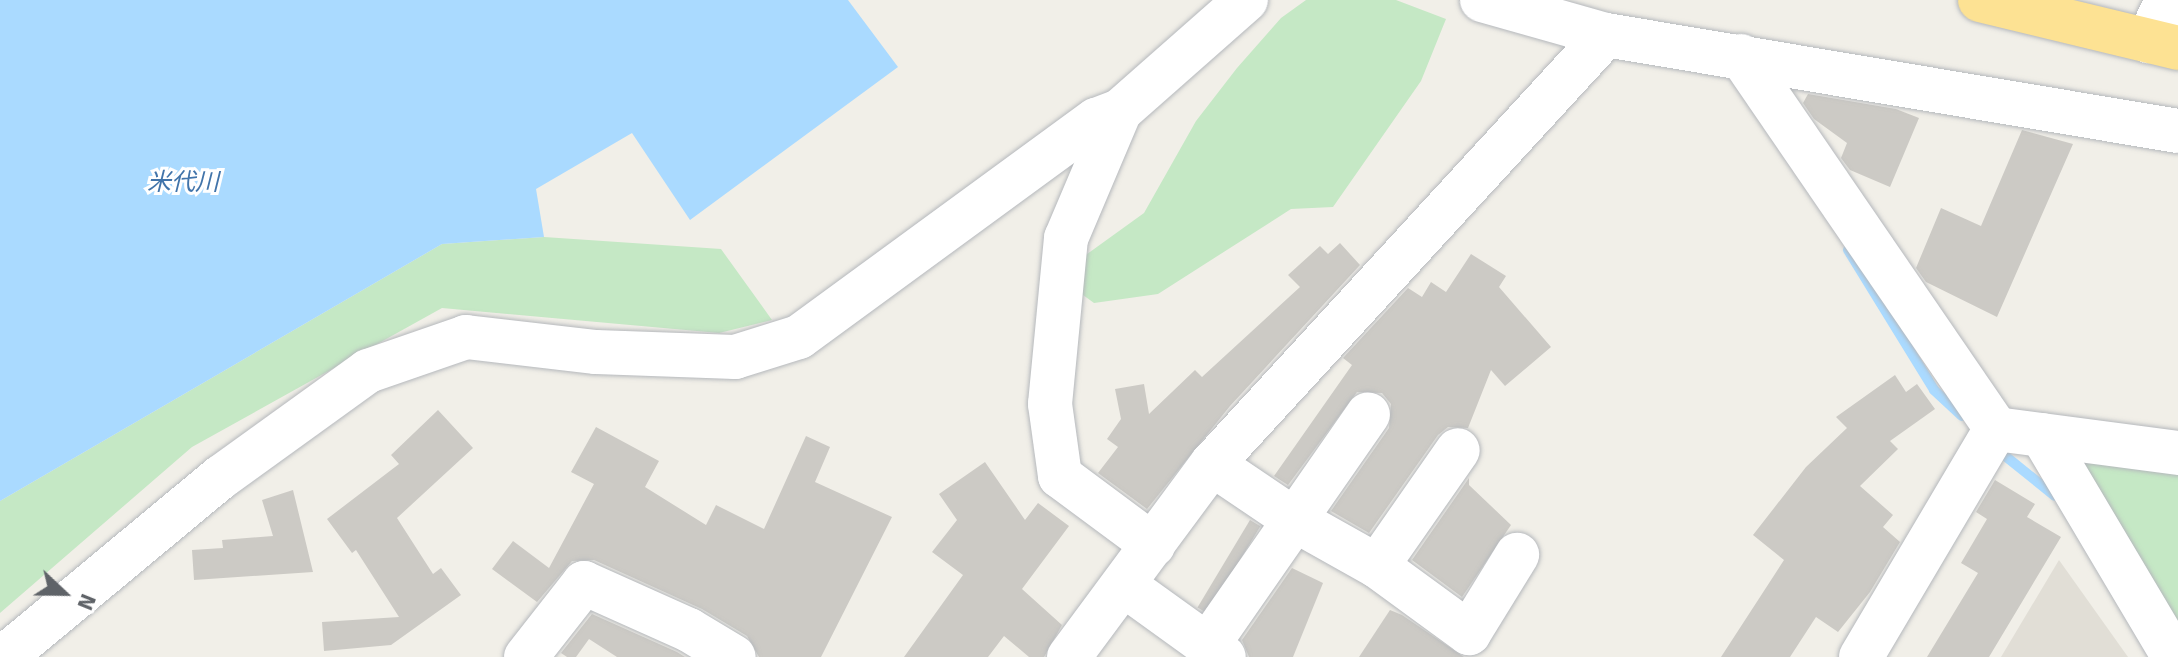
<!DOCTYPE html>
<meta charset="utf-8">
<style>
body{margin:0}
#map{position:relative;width:2178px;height:657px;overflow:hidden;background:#f1efe8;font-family:Signika,"Noto Sans JP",sans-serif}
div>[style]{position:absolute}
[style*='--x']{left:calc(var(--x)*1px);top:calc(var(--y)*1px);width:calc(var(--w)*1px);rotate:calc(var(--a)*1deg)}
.education>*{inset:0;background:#e1ded6}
.green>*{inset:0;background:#c5e8c5}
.water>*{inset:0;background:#aadaff}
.stream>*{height:10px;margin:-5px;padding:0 5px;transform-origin:5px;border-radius:5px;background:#aadaff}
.building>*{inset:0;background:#cccac5;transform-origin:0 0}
.roads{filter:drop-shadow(0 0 2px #b5b8bc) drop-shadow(0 0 2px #b5b8bc)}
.minor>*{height:44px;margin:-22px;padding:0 22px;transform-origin:22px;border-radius:22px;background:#fff}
.highway>*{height:44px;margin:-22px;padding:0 22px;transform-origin:22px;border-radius:22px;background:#fde293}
span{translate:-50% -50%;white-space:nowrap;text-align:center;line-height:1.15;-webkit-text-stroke:6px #fff;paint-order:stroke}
.water-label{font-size:24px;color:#4174aa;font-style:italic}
.north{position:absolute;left:24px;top:553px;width:80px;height:80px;-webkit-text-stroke:6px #fff;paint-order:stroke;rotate:112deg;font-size:22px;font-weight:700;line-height:32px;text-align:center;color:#5f6368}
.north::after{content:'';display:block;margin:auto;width:28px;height:36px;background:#5f6368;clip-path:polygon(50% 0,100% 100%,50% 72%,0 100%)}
</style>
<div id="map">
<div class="education">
<i style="clip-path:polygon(2059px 560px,2128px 657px,2001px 657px)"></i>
</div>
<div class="green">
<i style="clip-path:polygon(1306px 0,1396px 0,1446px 19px,1421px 81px,1333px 207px,1291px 209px,1158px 294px,1094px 303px,1072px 287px,1083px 257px,1144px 213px,1196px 121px,1237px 68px,1281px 18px)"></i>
<i style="clip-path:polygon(544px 237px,721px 249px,772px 320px,719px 333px,442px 308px,192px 447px,0 613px,0 501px,442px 244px)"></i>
<i style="clip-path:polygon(2085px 454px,2178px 468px,2178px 654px,2073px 470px)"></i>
</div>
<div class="water">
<i style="clip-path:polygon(0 0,848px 0,898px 67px,690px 220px,632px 133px,536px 189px,544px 237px,442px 244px,0 501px)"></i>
</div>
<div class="stream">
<i style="--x:1848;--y:250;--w:164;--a:58.4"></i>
<i style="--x:1934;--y:390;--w:38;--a:43"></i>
<i style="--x:2004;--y:455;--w:65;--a:38.8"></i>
</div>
<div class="building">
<i style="clip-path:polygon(1808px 94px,1896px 109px,1919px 118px,1890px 187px,1850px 170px,1841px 158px,1847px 143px,1814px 119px,1803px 103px)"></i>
<i style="clip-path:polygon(2022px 130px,2073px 144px,1997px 317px,1926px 282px,1916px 268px,1941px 208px,1981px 226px)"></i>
<i style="clip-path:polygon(1340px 243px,1360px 265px,1230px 406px,1147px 509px,1098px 473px,1118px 447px,1107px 439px,1121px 419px,1115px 389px,1144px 384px,1149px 414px,1195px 370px,1202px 377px,1300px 287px,1288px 275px,1320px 246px,1328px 254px)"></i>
<i style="clip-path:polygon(1471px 254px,1506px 276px,1499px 287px,1551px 347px,1505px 386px,1491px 370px,1468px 428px,1448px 427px,1438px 435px,1369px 533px,1331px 511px,1389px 428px,1391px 404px,1382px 393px,1357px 392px,1288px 485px,1274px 476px,1352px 365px,1343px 358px,1408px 288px,1422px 297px,1431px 282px,1446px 292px)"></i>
<i style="clip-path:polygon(1895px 375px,1906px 392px,1917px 384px,1935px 409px,1890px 441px,1898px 449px,1860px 486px,1893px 515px,1883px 527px,1900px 542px,1870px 592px,1838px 632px,1816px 617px,1790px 657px,1721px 657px,1784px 560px,1753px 535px,1806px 467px,1847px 428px,1836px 417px)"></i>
<i style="clip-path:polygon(438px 410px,473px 448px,397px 518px,433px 574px,441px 568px,461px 595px,391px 645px,324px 651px,322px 622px,399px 617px,356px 550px,352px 553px,327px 519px,399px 464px,391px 455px)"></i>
<i style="clip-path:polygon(596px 427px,659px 461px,645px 487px,706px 525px,716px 505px,764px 529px,806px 436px,830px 447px,815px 482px,892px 517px,821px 657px,759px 657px,747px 636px,702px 609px,594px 560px,572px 561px,537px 602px,492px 569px,513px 541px,549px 568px,594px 484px,571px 472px)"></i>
<i style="clip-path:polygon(985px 462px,1025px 520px,1038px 503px,1069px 526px,1022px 589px,1062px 625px,1044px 657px,1029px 657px,1004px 636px,988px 657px,904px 657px,963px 575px,932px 552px,957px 520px,939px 494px)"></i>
<i style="clip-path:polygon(1469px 478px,1469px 485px,1511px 525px,1462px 597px,1412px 560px)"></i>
<i style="clip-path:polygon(1995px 480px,2035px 504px,2027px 517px,2061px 537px,1989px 657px,1927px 657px,1978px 573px,1961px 563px,1987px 519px,1976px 512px)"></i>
<i style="clip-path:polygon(293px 490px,313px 572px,194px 580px,192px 550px,223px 548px,222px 540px,273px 536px,262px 500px)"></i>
<i style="left:1250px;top:520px;width:12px;height:102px;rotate:31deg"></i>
<i style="clip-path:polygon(1292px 568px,1323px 583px,1293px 657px,1249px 657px,1242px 640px)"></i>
<i style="clip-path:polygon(1390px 610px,1402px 615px,1464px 657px,1359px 657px)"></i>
<i style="clip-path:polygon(592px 614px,677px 652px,685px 657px,617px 657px,589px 639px,576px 657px,567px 657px,561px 653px)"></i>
</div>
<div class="roads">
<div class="minor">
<i style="--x:1482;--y:0;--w:129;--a:15.8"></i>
<i style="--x:1606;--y:35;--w:580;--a:9.53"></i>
<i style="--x:2148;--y:41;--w:45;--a:-65.1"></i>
<i style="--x:1741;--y:56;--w:452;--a:55.6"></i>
<i style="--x:1120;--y:111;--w:138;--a:113"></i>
<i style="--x:1066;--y:238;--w:167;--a:95.5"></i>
<i style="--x:1050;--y:404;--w:73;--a:82.1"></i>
<i style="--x:1060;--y:476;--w:116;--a:36.6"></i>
<i style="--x:2042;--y:435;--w:258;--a:59.3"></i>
<i style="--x:1212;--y:464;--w:100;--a:34"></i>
<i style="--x:1295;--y:520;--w:94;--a:29.3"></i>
<i style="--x:1377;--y:566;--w:114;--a:36.1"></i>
<i style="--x:1469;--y:633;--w:92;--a:-58.4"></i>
<i style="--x:1377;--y:566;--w:141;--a:-55.1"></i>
<i style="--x:1124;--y:585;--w:123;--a:35.8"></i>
<i style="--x:1207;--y:646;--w:282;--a:-55.2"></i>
<i style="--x:4;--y:657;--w:282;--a:-39.7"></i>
<i style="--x:221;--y:477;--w:181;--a:-35.8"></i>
<i style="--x:368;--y:371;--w:104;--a:-19.1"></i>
<i style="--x:466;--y:337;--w:131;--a:6.6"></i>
<i style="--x:596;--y:352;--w:139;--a:2.1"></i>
<i style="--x:735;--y:357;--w:67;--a:-17.4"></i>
<i style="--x:799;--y:337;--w:368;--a:-36.2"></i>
<i style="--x:1096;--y:120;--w:26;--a:-21"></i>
<i style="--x:1120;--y:111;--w:168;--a:-41.4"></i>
<i style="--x:526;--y:657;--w:94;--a:-51.9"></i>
<i style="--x:584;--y:583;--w:115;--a:24.1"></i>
<i style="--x:689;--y:630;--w:52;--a:31"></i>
<i style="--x:1069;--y:657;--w:240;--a:-53.5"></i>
<i style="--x:1212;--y:464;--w:582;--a:-47.44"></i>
<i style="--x:1861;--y:657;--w:265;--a:-59.4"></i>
<i style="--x:1996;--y:429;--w:184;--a:7.5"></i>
</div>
<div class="highway">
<i style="--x:1980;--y:0;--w:204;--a:13.6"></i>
</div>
</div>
<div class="water-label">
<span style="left:183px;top:183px">米代川</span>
</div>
<div class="north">N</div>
</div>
